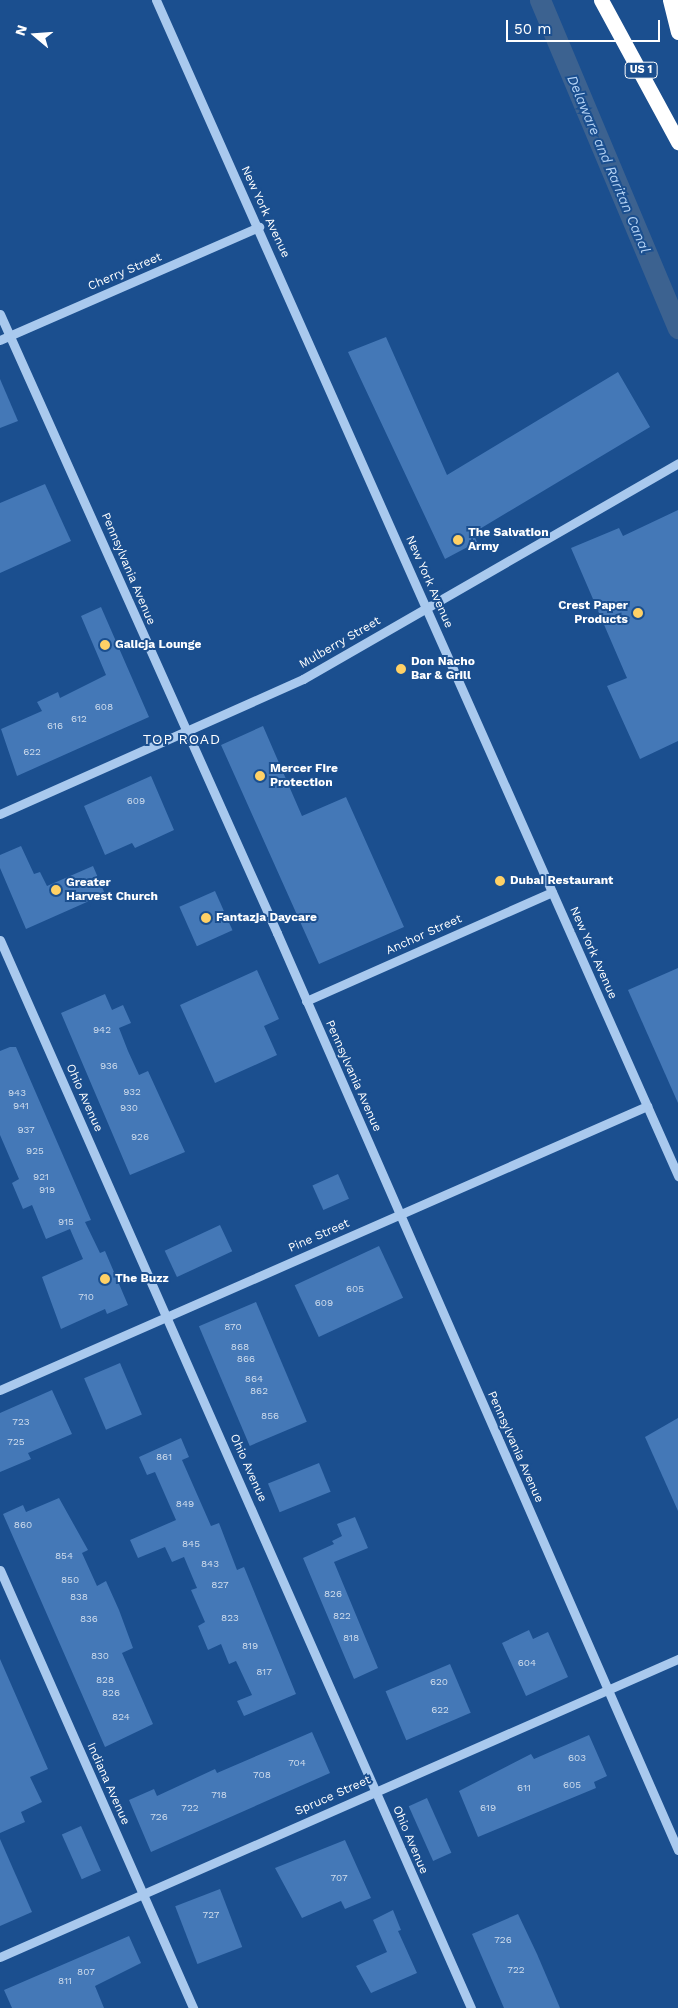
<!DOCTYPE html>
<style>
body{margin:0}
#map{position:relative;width:678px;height:2008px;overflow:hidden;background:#1b4f8f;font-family:"Work Sans",sans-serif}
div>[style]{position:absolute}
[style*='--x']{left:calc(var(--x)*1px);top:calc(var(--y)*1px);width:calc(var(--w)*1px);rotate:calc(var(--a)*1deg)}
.canal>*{height:21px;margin:-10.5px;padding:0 10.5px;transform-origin:10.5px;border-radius:10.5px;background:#3c6290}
.building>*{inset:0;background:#4478b7;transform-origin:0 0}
.minor>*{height:9px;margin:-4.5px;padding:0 4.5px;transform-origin:4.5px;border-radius:4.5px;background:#a9c9ee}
.highway>*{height:15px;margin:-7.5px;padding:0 7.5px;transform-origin:7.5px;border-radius:7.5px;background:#fff}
.dots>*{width:14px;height:14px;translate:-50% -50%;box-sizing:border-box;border:2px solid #1b4f8f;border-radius:50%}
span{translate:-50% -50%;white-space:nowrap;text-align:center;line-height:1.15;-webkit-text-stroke:4px #1b4f8f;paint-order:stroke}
.number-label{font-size:10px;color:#d0dded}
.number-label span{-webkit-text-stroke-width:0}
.shield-label span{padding:1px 4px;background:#1b4f8f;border:1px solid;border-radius:4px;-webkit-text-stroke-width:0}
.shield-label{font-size:11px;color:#fff;font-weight:700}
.street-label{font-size:12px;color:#fff}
.poi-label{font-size:12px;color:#fff;font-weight:700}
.left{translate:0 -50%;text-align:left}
.right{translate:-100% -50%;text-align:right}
.water-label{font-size:14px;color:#b5d3f5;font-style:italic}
.neighbourhood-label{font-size:14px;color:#fff;letter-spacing:1px}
.north{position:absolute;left:10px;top:10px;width:50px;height:50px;-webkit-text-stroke:4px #1b4f8f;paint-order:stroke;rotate:288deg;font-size:14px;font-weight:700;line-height:20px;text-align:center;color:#fff}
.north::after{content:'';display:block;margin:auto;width:18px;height:22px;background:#fff;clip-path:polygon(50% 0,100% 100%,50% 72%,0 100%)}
.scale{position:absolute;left:506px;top:20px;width:154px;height:22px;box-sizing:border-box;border:2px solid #fff;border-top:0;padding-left:6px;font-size:15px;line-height:18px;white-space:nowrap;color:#fff;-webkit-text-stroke:4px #1b4f8f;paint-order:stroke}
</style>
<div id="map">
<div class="canal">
<i style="--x:540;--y:0;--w:356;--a:67.2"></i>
</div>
<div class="building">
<i style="clip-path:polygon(386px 337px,447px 475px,618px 372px,650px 427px,473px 533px,477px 542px,445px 559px,348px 352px)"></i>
<i style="clip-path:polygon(0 379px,18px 421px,0 428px)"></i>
<i style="clip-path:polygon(45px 484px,71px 541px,0 573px,0 503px)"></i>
<i style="clip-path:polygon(678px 510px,678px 741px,640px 759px,607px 686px,627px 678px,571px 548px,619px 528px,623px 536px)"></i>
<i style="clip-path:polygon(101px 607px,149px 717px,17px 776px,1px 729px,42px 711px,37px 702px,58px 692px,60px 698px,106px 675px,81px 616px)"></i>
<i style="clip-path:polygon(263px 726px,302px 816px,346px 797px,404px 927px,319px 964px,221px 745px)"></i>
<i style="clip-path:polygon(151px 776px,174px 830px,135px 848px,132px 843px,105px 855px,84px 806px)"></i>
<i style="clip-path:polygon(21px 846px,34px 874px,40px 872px,47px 886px,93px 866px,105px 894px,26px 929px,0 868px,0 855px)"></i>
<i style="left:215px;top:891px;width:43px;height:39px;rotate:66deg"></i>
<i style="clip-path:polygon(678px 968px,678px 1103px,628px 990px)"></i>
<i style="clip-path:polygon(257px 970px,279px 1019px,264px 1026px,277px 1055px,215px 1083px,180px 1005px)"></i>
<i style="clip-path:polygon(105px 994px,112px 1010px,123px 1005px,131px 1023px,119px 1028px,128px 1051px,139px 1075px,148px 1071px,185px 1152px,130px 1175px,61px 1013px)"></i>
<i style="clip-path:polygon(10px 1047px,16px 1047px,91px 1220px,85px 1222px,100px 1253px,105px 1251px,128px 1305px,107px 1314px,105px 1309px,61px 1329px,42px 1277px,83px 1259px,70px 1229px,46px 1239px,32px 1205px,23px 1209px,12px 1183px,19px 1179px,0 1135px,0 1051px)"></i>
<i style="left:338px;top:1174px;width:27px;height:28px;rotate:66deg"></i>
<i style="left:220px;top:1225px;width:29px;height:61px;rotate:65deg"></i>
<i style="left:379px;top:1246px;width:57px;height:93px;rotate:65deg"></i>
<i style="left:256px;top:1302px;width:130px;height:62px;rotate:67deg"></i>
<i style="left:120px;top:1363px;width:56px;height:39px;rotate:67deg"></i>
<i style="clip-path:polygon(52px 1390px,72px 1434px,28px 1453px,31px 1459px,0 1472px,0 1413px)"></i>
<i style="clip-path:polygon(678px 1418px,678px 1511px,645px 1437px)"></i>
<i style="clip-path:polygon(181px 1438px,189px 1457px,182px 1460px,211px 1526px,219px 1523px,237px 1570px,244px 1567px,296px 1694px,244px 1716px,237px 1701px,252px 1695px,236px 1661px,229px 1664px,221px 1644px,208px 1650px,198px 1626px,205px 1622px,191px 1590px,197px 1588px,184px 1557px,172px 1562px,165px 1547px,138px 1558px,130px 1540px,176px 1520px,155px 1472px,147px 1475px,139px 1457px)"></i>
<i style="left:319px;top:1463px;width:31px;height:55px;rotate:68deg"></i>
<i style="clip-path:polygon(59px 1498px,88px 1550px,82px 1553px,97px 1586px,106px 1581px,119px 1610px,133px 1648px,122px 1653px,153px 1724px,105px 1747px,3px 1514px,23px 1505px,26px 1512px)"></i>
<i style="clip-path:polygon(355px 1517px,368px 1548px,334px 1562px,378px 1668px,354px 1679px,303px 1558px,334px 1544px,332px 1541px,342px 1536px,337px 1524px)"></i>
<i style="clip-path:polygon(529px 1630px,533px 1639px,548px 1632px,568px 1677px,526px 1696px,502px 1643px)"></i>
<i style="clip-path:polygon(0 1659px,48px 1769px,30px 1777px,42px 1802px,21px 1812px,25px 1822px,0 1833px)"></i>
<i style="left:450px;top:1664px;width:53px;height:70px;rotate:67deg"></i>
<i style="clip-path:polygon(312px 1732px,330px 1773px,151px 1852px,129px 1800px,154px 1789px,157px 1796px,215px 1769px,217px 1773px)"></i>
<i style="clip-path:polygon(589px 1735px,607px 1776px,594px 1782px,596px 1788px,478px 1837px,459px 1791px,531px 1754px,534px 1759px)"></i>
<i style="left:427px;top:1798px;width:60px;height:20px;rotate:66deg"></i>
<i style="left:81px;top:1826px;width:49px;height:21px;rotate:66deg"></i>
<i style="clip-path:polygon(0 1839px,32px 1912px,0 1926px)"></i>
<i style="clip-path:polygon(345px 1840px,371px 1898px,345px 1909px,341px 1901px,302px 1918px,275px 1868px)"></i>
<i style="left:220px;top:1889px;width:62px;height:48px;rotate:69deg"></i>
<i style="clip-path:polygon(393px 1910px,401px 1930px,398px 1931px,417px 1973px,371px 1993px,356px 1966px,387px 1952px,373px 1920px)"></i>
<i style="clip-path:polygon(518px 1914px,537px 1954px,560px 2008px,504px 2008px,472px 1934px)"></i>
<i style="clip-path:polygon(129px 1936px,141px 1963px,95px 1986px,104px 2008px,12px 2008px,4px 1990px)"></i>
</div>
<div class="minor">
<i style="--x:156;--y:0;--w:1287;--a:66.06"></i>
<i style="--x:0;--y:314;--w:678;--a:65.89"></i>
<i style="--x:277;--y:933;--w:1001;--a:66.38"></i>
<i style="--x:0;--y:340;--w:283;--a:-23.6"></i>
<i style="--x:0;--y:814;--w:332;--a:-24"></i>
<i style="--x:303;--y:679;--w:433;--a:-29.9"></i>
<i style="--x:0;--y:940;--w:1167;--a:66.2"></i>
<i style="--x:306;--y:1001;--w:269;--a:-23.9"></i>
<i style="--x:0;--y:1390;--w:707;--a:-23.7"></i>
<i style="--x:0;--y:1570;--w:479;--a:66.2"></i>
<i style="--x:0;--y:1957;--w:741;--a:-23.73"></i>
</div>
<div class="highway">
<i style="--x:601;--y:0;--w:162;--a:61.5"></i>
<i style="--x:670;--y:0;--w:33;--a:76"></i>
</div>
<div class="dots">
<i style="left:458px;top:540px;background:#ffd166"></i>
<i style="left:638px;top:613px;background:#ffd166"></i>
<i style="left:105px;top:645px;background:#ffd166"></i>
<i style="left:401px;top:669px;background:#ffd166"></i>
<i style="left:260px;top:776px;background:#ffd166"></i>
<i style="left:500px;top:881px;background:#ffd166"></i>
<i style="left:56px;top:890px;background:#ffd166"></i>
<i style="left:206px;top:918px;background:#ffd166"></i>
<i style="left:105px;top:1279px;background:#ffd166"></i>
</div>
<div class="number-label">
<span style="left:104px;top:707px">608</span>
<span style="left:79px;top:719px">612</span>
<span style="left:55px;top:726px">616</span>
<span style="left:32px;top:752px">622</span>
<span style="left:136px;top:801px">609</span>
<span style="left:102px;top:1030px">942</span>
<span style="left:109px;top:1066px">936</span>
<span style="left:132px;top:1092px">932</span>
<span style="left:17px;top:1093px">943</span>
<span style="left:21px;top:1106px">941</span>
<span style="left:129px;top:1108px">930</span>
<span style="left:26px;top:1130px">937</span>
<span style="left:140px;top:1137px">926</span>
<span style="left:35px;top:1151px">925</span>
<span style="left:41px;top:1177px">921</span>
<span style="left:47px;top:1190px">919</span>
<span style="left:66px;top:1222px">915</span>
<span style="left:355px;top:1289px">605</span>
<span style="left:86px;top:1297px">710</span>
<span style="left:324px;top:1303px">609</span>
<span style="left:233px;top:1327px">870</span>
<span style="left:240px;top:1347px">868</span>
<span style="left:246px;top:1359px">866</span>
<span style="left:254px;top:1379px">864</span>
<span style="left:259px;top:1391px">862</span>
<span style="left:270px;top:1416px">856</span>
<span style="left:21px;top:1422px">723</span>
<span style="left:16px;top:1442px">725</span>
<span style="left:164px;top:1457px">861</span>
<span style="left:185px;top:1504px">849</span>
<span style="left:23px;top:1525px">860</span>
<span style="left:191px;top:1544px">845</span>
<span style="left:64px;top:1556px">854</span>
<span style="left:210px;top:1564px">843</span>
<span style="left:70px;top:1580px">850</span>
<span style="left:220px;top:1585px">827</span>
<span style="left:333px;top:1594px">826</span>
<span style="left:79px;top:1597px">838</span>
<span style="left:342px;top:1616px">822</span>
<span style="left:230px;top:1618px">823</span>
<span style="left:89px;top:1619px">836</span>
<span style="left:351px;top:1638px">818</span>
<span style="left:250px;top:1646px">819</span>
<span style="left:100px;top:1656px">830</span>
<span style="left:527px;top:1663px">604</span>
<span style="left:264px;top:1672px">817</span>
<span style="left:105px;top:1680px">828</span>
<span style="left:439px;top:1682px">620</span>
<span style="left:111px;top:1693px">826</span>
<span style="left:440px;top:1710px">622</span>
<span style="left:121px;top:1717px">824</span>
<span style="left:577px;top:1758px">603</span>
<span style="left:297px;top:1763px">704</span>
<span style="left:262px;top:1775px">708</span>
<span style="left:572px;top:1785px">605</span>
<span style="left:524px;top:1788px">611</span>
<span style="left:219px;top:1795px">718</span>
<span style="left:190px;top:1808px">722</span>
<span style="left:488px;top:1808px">619</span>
<span style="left:159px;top:1817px">726</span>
<span style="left:339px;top:1878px">707</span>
<span style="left:211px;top:1915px">727</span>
<span style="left:503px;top:1940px">726</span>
<span style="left:516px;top:1970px">722</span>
<span style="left:86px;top:1972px">807</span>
<span style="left:65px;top:1981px">811</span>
</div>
<div class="shield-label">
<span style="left:641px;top:70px">US 1</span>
</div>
<div class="street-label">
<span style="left:265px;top:212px;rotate:65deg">New York Avenue</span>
<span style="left:125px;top:272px;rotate:-23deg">Cherry Street</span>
<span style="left:128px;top:569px;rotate:67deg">Pennsylvania Avenue</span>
<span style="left:429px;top:582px;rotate:66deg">New York Avenue</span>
<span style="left:340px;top:643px;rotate:-30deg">Mulberry Street</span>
<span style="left:424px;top:935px;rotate:-24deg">Anchor Street</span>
<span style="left:593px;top:953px;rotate:66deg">New York Avenue</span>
<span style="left:353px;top:1076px;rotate:66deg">Pennsylvania Avenue</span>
<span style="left:84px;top:1098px;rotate:66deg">Ohio Avenue</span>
<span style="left:319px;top:1236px;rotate:-24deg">Pine Street</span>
<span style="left:515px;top:1447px;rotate:66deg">Pennsylvania Avenue</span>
<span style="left:248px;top:1468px;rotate:66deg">Ohio Avenue</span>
<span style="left:108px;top:1784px;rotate:66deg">Indiana Avenue</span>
<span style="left:333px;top:1796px;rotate:-24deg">Spruce Street</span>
<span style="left:410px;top:1840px;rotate:67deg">Ohio Avenue</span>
</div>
<div class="poi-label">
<span class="left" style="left:468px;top:540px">The Salvation<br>Army</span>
<span class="right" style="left:628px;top:613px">Crest Paper<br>Products</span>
<span class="left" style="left:115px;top:645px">Galicja Lounge</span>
<span class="left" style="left:411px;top:669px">Don Nacho<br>Bar &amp; Grill</span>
<span class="left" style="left:270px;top:776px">Mercer Fire<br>Protection</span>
<span class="left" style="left:510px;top:881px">Dubai Restaurant</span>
<span class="left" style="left:66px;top:890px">Greater<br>Harvest Church</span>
<span class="left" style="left:216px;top:918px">Fantazja Daycare</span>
<span class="left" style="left:115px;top:1279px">The Buzz</span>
</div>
<div class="water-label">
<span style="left:609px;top:164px;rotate:67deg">Delaware and Raritan Canal</span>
</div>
<div class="neighbourhood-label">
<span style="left:182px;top:739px">TOP ROAD</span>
</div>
<div class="north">N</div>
<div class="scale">50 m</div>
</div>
